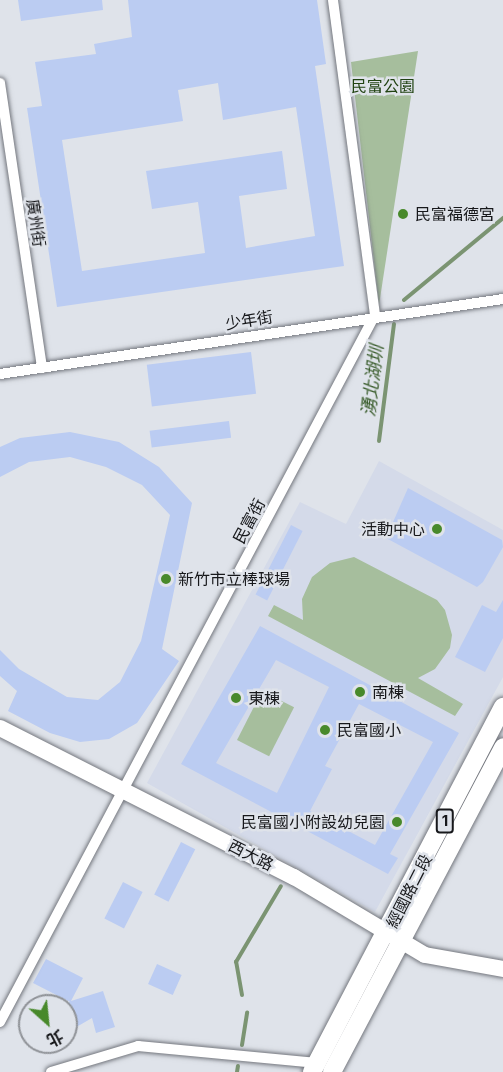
<!DOCTYPE html>
<meta charset="utf-8">
<style>
body{margin:0}
#map{position:relative;width:503px;height:1072px;overflow:hidden;background:#dfe3ea;font-family:Inter,"Noto Sans TC",sans-serif}
div>[style]{position:absolute}
[style*='--x']{left:calc(var(--x)*1px);top:calc(var(--y)*1px);width:calc(var(--w)*1px);rotate:calc(var(--a)*1deg)}
.built>*{inset:0;background:#d4dae9}
.green>*{inset:0;background:#a6be9d;transform-origin:0 0}
.stream>*{height:4px;margin:-2px;padding:0 2px;transform-origin:2px;border-radius:2px;background:#7b9472}
.building>*{inset:0;background:#bbccf2;transform-origin:0 0}
.roads{filter:drop-shadow(0 0 2px #74777e) drop-shadow(0 0 2px #74777e)}
.street>*{height:10px;margin:-5px;padding:0 5px;transform-origin:5px;border-radius:5px;background:#fff}
.secondary>*{height:16px;margin:-8px;padding:0 8px;transform-origin:8px;border-radius:8px;background:#fff}
.primary>*{height:18px;margin:-9px;padding:0 9px;transform-origin:9px;border-radius:9px;background:#fff}
.dots>*{width:16px;height:16px;translate:-50% -50%;box-sizing:border-box;border:3px solid #dfe3ea;border-radius:50%}
span{translate:-50% -50%;white-space:nowrap;text-align:center;line-height:1.15;-webkit-text-stroke:5px #dfe3ea;paint-order:stroke}
.shield-label span{padding:2px 4px;background:#dfe3ea;border:2px solid;border-radius:4px;-webkit-text-stroke-width:0}
.shield-label{font-size:15px;color:#17181b;font-weight:700}
.park-label{font-size:16px;color:#214312}
.poi-label{font-size:16px;color:#17181b}
.left{translate:0 -50%;text-align:left}
.right{translate:-100% -50%;text-align:right}
.street-label{font-size:16px;color:#17181b}
.water-label{font-size:18px;color:#395c2b;font-style:italic}
.north{position:absolute;left:18px;top:994px;width:60px;height:60px;box-sizing:border-box;background:#dfe3ea;border:2px solid #8f9297;border-radius:50%;rotate:153deg;font-size:16px;font-weight:700;line-height:24px;text-align:center;color:#17181b}
.north::after{content:'';display:block;margin:auto;width:21px;height:27px;background:#48892b;clip-path:polygon(50% 0,100% 100%,50% 72%,0 100%)}
</style>
<div id="map">
<div class="built">
<i style="clip-path:polygon(379px 461px,503px 530px,503px 677px,375px 912px,147px 783px,300px 502px,346px 524px)"></i>
</div>
<div class="green">
<i style="clip-path:polygon(418px 51px,379px 305px,351px 62px)"></i>
<i style="clip-path:polygon(354px 557px,437px 600px,445px 610px,452px 635px,450px 648px,435px 669px,418px 678px,463px 704px,455px 716px,268px 616px,274px 605px,303px 620px,302px 599px,312px 577px,330px 563px)"></i>
<i style="left:262px;top:691px;width:36px;height:55px;rotate:27deg"></i>
</div>
<div class="stream">
<i style="--x:404;--y:300;--w:129;--a:-39.6"></i>
<i style="--x:379;--y:441;--w:118;--a:-82.7"></i>
<i style="--x:242;--y:995;--w:34;--a:-100"></i>
<i style="--x:236;--y:962;--w:88;--a:-59.4"></i>
<i style="--x:242;--y:1045;--w:33;--a:-81"></i>
<i style="--x:237;--y:1072;--w:6;--a:-81"></i>
</div>
<div class="building">
<i style="clip-path:polygon(18px 0,102px 0,103px 10px,21px 21px)"></i>
<i style="clip-path:polygon(evenodd,128px 0,317px 0,326px 64px,315px 66px,344px 266px,57px 307px,27px 108px,42px 106px,35px 62px,96px 54px,94px 44px,132px 37px,128px 0,218px 83px,223px 120px,296px 107px,315px 236px,246px 248px,239px 196px,287px 189px,282px 151px,146px 171px,152px 209px,198px 202px,205px 253px,82px 271px,62px 140px,183px 121px,178px 90px,218px 83px)"></i>
<i style="left:251px;top:352px;width:42px;height:105px;rotate:83deg"></i>
<i style="left:229px;top:421px;width:17px;height:80px;rotate:83deg"></i>
<i style="clip-path:polygon(70px 432px,119px 442px,159px 467px,192px 503px,162px 649px,179px 661px,137px 723px,109px 739px,80px 742px,50px 733px,8px 711px,17px 691px,0 676px,0 650px,19px 669px,67px 697px,98px 700px,120px 682px,141px 641px,170px 515px,142px 485px,106px 467px,70px 457px,29px 462px,0 477px,0 447px,20px 438px)"></i>
<i style="clip-path:polygon(408px 488px,502px 540px,503px 547px,483px 582px,477px 587px,386px 538px)"></i>
<i style="left:291px;top:525px;width:13px;height:78px;rotate:27deg"></i>
<i style="clip-path:polygon(503px 600px,503px 638px,485px 672px,455px 657px,482px 605px,496px 612px)"></i>
<i style="clip-path:polygon(evenodd,260px 626px,459px 733px,390px 854px,398px 858px,388px 874px,181px 764px,260px 626px,276px 660px,329px 687px,277px 793px,216px 763px,276px 660px,260px 626px,359px 704px,433px 742px,375px 845px,310px 811px,332px 769px,325px 766px,359px 704px)"></i>
<i style="left:181px;top:842px;width:16px;height:59px;rotate:27deg"></i>
<i style="left:123px;top:882px;width:22px;height:41px;rotate:27deg"></i>
<i style="clip-path:polygon(46px 959px,83px 978px,71px 1001px,103px 991px,115px 1027px,96px 1033px,92px 1018px,66px 1033px,66px 1003px,70px 1002px,33px 983px)"></i>
<i style="left:157px;top:964px;width:27px;height:22px;rotate:24deg"></i>
</div>
<div class="roads">
<div class="street">
<i style="--x:0;--y:83;--w:288;--a:81.6"></i>
<i style="--x:0;--y:374;--w:509;--a:-8.48"></i>
<i style="--x:0;--y:1022;--w:800;--a:-62.06"></i>
<i style="--x:375;--y:315;--w:318;--a:-97.6"></i>
<i style="--x:51;--y:1072;--w:91;--a:-16.6"></i>
<i style="--x:138;--y:1046;--w:180;--a:5.4"></i>
</div>
<div class="secondary">
<i style="--x:0;--y:728;--w:330;--a:26.9"></i>
<i style="--x:294;--y:877;--w:152;--a:30.8"></i>
<i style="--x:425;--y:955;--w:79;--a:10.2"></i>
</div>
<div class="primary">
<i style="--x:312;--y:1072;--w:412;--a:-62.4"></i>
<i style="--x:332;--y:1072;--w:367;--a:-62.2"></i>
</div>
</div>
<div class="dots">
<i style="left:403px;top:214px;background:#48892b"></i>
<i style="left:437px;top:529px;background:#48892b"></i>
<i style="left:166px;top:579px;background:#48892b"></i>
<i style="left:360px;top:692px;background:#48892b"></i>
<i style="left:236px;top:698px;background:#48892b"></i>
<i style="left:325px;top:730px;background:#48892b"></i>
<i style="left:397px;top:822px;background:#48892b"></i>
</div>
<div class="shield-label">
<span style="left:445px;top:821px">1</span>
</div>
<div class="park-label">
<span style="left:383px;top:86px">民富公園</span>
</div>
<div class="poi-label">
<span class="left" style="left:415px;top:214px">民富福德宮</span>
<span class="right" style="left:425px;top:529px">活動中心</span>
<span class="left" style="left:178px;top:579px">新竹市立棒球場</span>
<span class="left" style="left:372px;top:692px">南棟</span>
<span class="left" style="left:248px;top:698px">東棟</span>
<span class="left" style="left:337px;top:730px">民富國小</span>
<span class="right" style="left:385px;top:822px">民富國小附設幼兒園</span>
</div>
<div class="street-label">
<span style="left:36px;top:223px;rotate:82deg">廣州街</span>
<span style="left:249px;top:320px;rotate:-9deg">少年街</span>
<span style="left:249px;top:521px;rotate:-62deg">民富街</span>
<span style="left:251px;top:855px;rotate:27deg">西大路</span>
<span style="left:409px;top:891px;rotate:-63deg">經國路二段</span>
</div>
<div class="water-label">
<span style="left:373px;top:381px;rotate:-83deg">湧北湖圳</span>
</div>
<div class="north">北</div>
</div>
